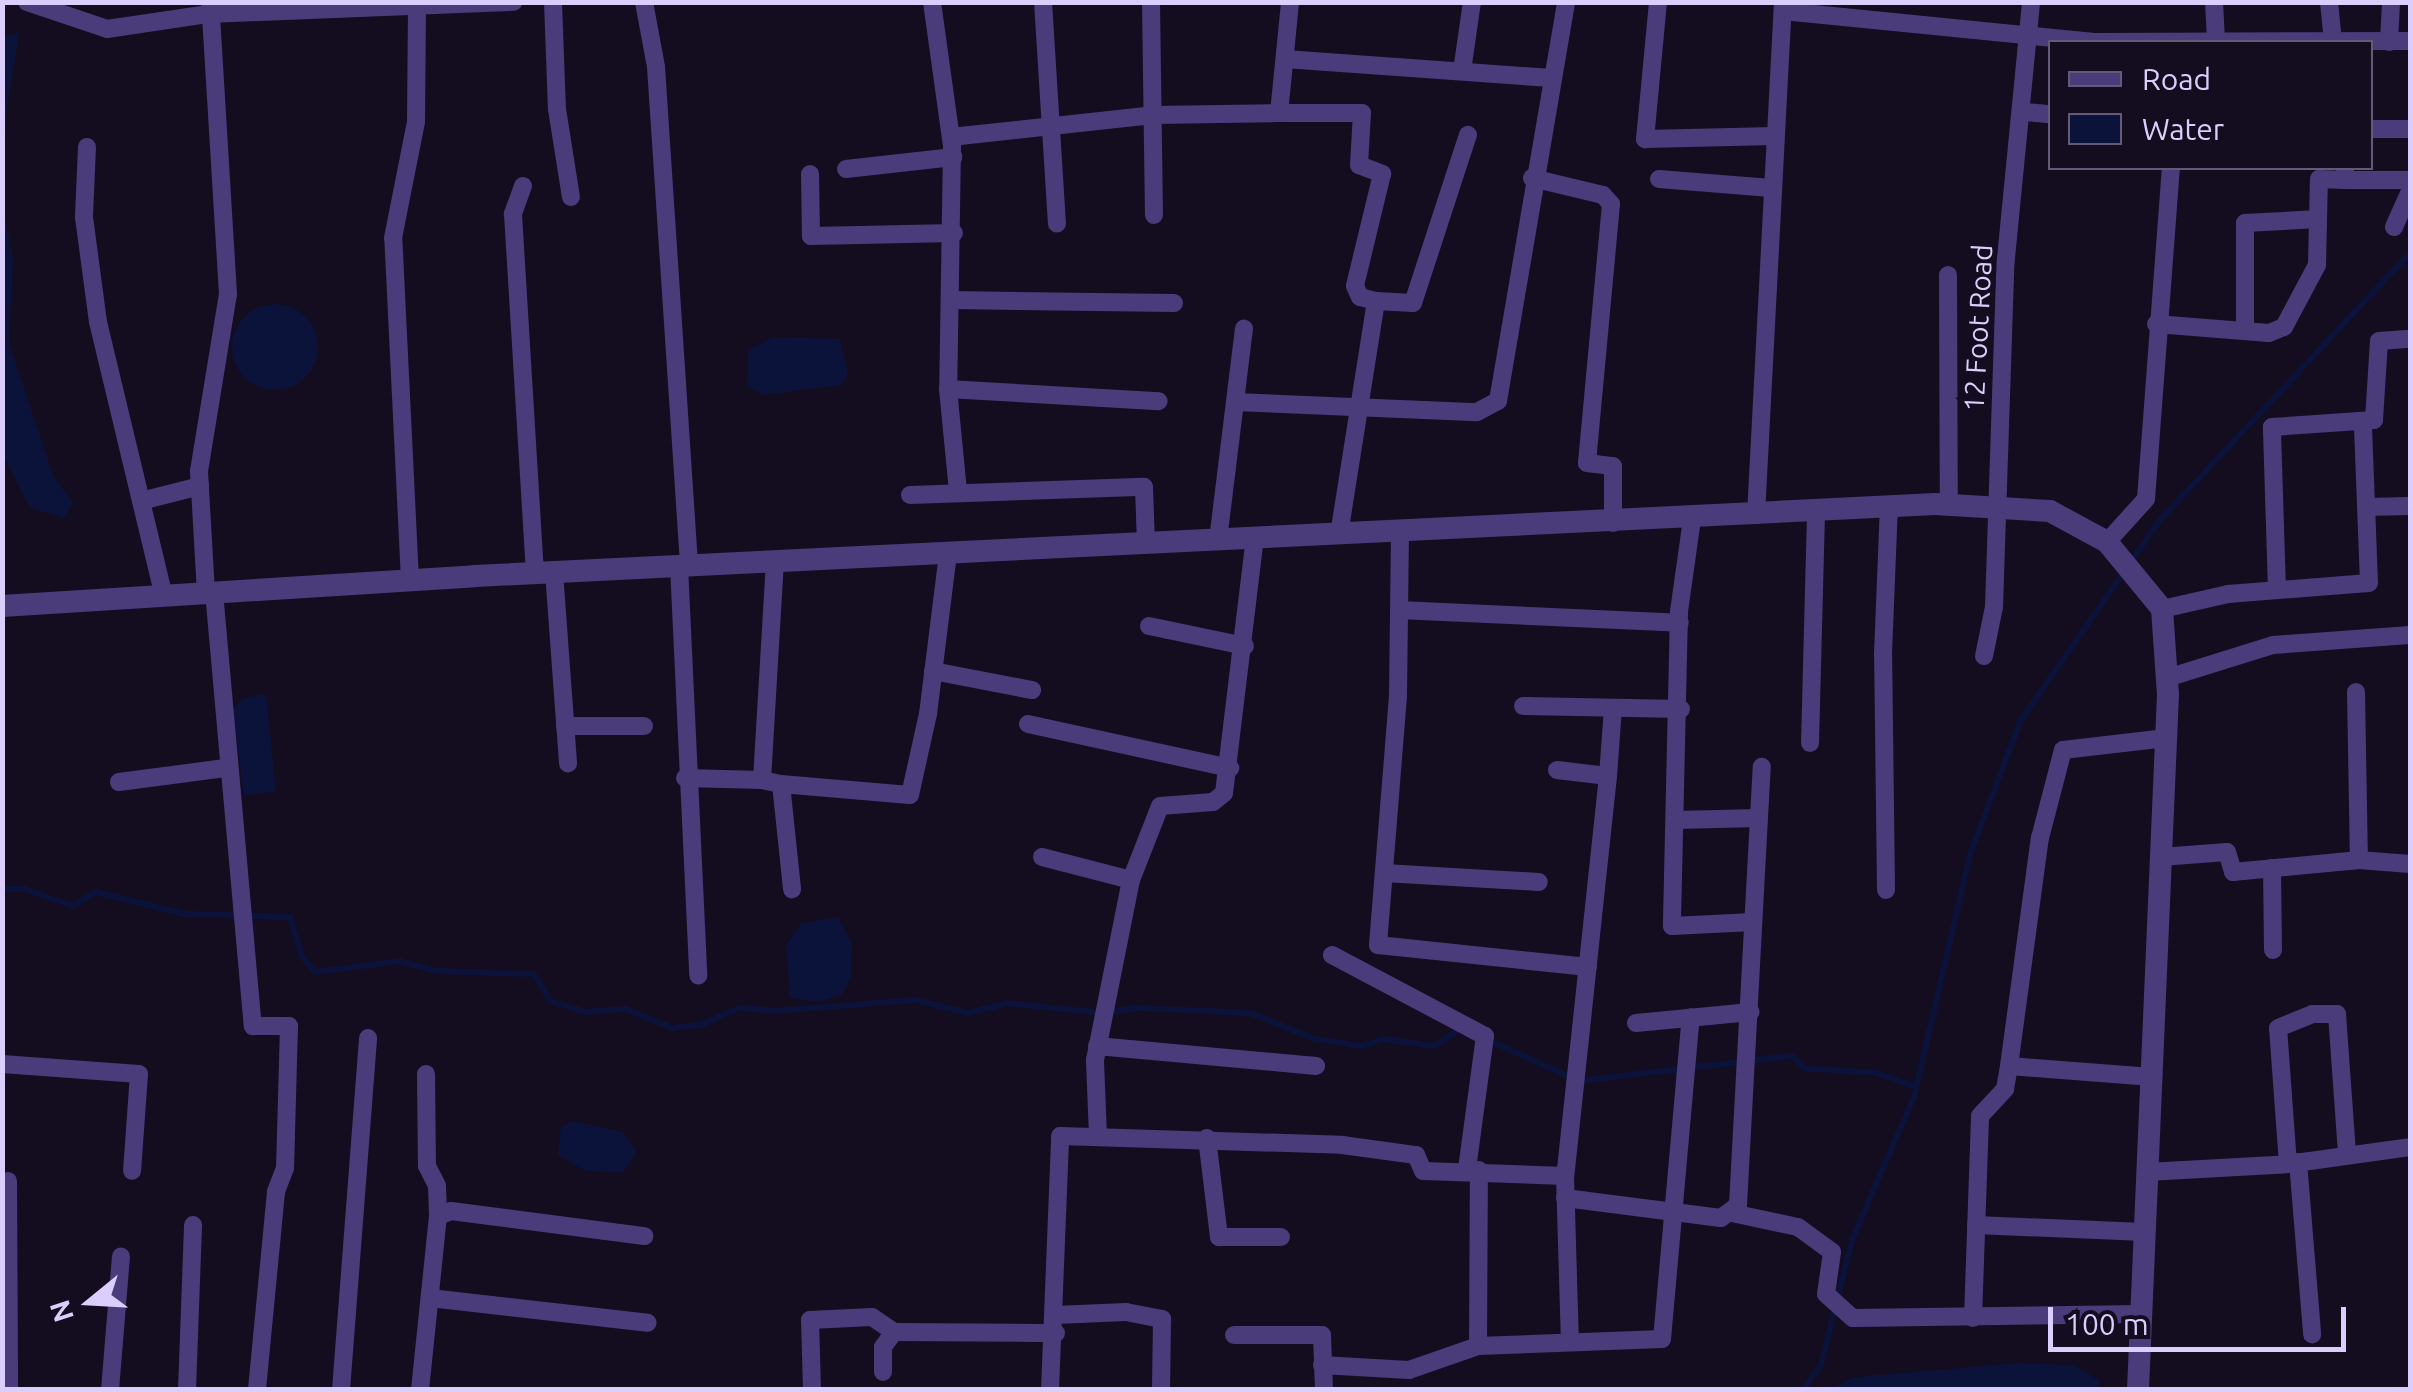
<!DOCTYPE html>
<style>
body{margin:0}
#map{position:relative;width:2413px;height:1392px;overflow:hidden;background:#140d1f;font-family:Ubuntu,sans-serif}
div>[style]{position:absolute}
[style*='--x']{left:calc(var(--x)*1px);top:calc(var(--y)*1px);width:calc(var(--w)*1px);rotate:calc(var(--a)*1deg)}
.water>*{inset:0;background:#0b133a}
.round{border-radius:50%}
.stream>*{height:6px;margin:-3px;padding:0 3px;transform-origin:3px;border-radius:3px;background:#0b133a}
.minor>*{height:18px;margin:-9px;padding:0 9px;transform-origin:9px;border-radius:9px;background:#4a3b7b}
.tertiary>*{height:22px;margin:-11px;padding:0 11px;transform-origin:11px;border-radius:11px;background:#4a3b7b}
span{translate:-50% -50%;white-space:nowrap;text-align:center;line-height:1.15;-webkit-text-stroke:10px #140d1f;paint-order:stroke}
.street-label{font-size:28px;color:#dccefc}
.frame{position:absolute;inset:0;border:5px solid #dccefc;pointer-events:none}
.legend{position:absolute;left:2048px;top:40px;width:325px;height:130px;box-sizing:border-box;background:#140d1f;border:2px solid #645a77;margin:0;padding:12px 18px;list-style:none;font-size:30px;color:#dccefc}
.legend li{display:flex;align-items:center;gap:20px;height:50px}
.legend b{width:50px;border:2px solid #645a77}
.north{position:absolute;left:40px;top:1252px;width:100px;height:100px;-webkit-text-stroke:8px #140d1f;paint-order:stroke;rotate:252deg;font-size:28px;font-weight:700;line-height:40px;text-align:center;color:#dccefc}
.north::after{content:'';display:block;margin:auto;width:35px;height:45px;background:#dccefc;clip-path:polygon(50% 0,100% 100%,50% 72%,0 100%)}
.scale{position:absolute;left:2048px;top:1307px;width:298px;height:45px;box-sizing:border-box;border:5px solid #dccefc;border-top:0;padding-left:12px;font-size:30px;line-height:35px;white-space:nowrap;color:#dccefc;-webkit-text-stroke:8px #140d1f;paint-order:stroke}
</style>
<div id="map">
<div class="water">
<i style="clip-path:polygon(19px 33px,7px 110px,3px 191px,3px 36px)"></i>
<i style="clip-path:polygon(3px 207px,13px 258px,9px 343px,54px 477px,73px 503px,64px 518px,30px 508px,3px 454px)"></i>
<i class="round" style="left:232px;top:304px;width:86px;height:86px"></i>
<i style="clip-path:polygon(773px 337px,840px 339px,848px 374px,842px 385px,763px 395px,747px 386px,748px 350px)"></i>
<i style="clip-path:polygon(266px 694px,276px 792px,244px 795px,233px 709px,243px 698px)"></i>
<i style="clip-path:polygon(838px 917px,852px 944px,851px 977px,842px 995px,819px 1002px,790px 998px,786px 945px,801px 923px)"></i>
<i style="clip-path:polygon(573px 1121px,623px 1132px,637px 1152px,623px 1173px,585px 1171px,558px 1155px,561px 1126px)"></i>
<i style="clip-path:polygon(2018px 1363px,2075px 1365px,2100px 1381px,2098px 1389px,1829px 1389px,1855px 1377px)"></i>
</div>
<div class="stream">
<i style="--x:2;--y:889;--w:23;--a:0"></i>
<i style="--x:25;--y:889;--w:51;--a:19.5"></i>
<i style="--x:73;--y:906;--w:26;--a:-32"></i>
<i style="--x:95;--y:892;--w:93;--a:13.7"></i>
<i style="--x:185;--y:914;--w:105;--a:1.6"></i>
<i style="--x:290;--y:917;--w:42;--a:73.3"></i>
<i style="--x:302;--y:957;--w:20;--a:49"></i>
<i style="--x:315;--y:972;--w:86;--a:-7.4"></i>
<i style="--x:400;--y:961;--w:36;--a:16"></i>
<i style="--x:435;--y:971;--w:99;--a:1.7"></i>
<i style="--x:534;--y:974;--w:31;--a:59"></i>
<i style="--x:550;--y:1001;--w:38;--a:17"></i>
<i style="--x:586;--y:1012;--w:40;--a:-4.3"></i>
<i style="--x:626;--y:1009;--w:50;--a:22.4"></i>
<i style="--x:672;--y:1028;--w:28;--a:-6"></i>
<i style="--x:700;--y:1025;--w:43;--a:-23"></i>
<i style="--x:740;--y:1008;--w:36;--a:5"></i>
<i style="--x:776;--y:1011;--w:139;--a:-4.5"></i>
<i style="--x:915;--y:1000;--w:55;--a:13.8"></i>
<i style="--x:968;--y:1013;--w:40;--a:-14.4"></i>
<i style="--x:1007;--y:1003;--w:96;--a:6"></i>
<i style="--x:1102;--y:1013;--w:34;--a:-8"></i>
<i style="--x:1136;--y:1008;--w:115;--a:2.5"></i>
<i style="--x:1251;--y:1013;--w:69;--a:22.1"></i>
<i style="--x:1315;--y:1039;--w:48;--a:8.5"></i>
<i style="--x:1362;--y:1046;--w:23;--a:-18"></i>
<i style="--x:1384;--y:1039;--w:50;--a:8"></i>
<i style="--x:1434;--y:1046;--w:31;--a:-33"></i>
<i style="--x:1486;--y:1039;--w:102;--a:24.3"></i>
<i style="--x:1579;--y:1081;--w:215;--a:-6.7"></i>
<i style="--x:1793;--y:1056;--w:16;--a:47"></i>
<i style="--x:1804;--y:1068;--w:72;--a:4"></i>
<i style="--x:1876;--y:1073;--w:43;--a:18.9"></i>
<i style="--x:1803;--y:1390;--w:31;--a:-54"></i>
<i style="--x:1821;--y:1365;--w:129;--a:-76.1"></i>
<i style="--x:1852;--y:1240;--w:156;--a:-66.6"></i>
<i style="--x:1914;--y:1097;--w:249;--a:-77"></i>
<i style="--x:1970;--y:854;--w:143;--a:-69.2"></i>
<i style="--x:2021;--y:720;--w:244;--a:-55.2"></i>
<i style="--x:2160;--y:520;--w:366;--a:-46.9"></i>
</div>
<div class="minor">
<i style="--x:27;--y:2;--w:84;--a:18.6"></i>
<i style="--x:107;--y:29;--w:103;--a:-8.4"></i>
<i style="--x:209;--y:14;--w:305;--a:-2.3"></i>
<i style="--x:553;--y:2;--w:107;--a:87.9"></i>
<i style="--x:557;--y:109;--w:89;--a:81"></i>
<i style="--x:644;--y:2;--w:66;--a:79.5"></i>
<i style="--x:656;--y:67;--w:499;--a:86.2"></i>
<i style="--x:932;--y:2;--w:146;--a:82.1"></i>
<i style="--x:952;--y:147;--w:242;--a:90.9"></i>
<i style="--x:948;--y:389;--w:102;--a:84.4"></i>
<i style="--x:1043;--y:2;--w:222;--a:86.4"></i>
<i style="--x:1151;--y:2;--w:213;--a:89.2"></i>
<i style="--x:1658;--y:2;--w:138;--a:95.4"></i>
<i style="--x:1645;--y:139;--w:129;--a:-1.3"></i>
<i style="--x:2214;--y:2;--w:39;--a:87"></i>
<i style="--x:2329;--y:2;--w:40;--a:84.3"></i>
<i style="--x:1783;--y:11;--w:315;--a:5.7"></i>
<i style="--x:2096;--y:42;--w:314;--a:-0.2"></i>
<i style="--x:2389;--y:42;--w:40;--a:-87.1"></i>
<i style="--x:1285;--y:59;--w:267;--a:4.1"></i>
<i style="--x:1462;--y:71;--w:70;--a:-81.8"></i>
<i style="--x:2025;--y:112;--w:25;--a:5"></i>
<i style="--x:1279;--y:113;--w:83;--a:0"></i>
<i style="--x:1362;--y:113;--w:52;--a:93.3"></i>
<i style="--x:1359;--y:165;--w:25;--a:21"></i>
<i style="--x:1382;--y:174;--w:115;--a:103.6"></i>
<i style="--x:1355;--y:286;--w:12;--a:66"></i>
<i style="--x:1360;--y:297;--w:16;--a:14"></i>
<i style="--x:1376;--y:301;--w:236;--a:99"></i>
<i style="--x:2370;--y:129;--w:40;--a:0"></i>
<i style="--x:951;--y:137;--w:203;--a:-6.2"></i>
<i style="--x:1153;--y:115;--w:126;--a:-0.9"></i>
<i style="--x:1279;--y:113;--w:112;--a:-84.3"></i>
<i style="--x:87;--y:147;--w:70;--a:92.5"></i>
<i style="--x:84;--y:217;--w:106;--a:82.4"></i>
<i style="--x:98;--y:322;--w:282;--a:76.5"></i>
<i style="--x:846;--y:169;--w:108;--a:-6.4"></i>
<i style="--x:810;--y:174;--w:62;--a:89.1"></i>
<i style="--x:811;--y:236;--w:143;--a:-1.2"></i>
<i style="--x:1532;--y:178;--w:73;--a:13.5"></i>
<i style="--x:1603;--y:195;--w:12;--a:48"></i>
<i style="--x:1611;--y:204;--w:260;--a:95.3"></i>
<i style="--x:1587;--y:463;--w:26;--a:7"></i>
<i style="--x:1613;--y:466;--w:57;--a:90"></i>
<i style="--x:1659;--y:179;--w:112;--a:4.6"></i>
<i style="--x:2345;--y:180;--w:65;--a:0"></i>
<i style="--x:523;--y:186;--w:30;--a:110"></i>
<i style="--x:513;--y:214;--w:360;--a:86.5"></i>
<i style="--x:2394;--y:227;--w:39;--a:-66"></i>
<i style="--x:1948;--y:275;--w:230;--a:89.8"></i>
<i style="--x:952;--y:300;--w:222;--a:0.8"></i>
<i style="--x:1376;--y:301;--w:37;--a:3"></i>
<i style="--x:1413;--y:303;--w:177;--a:-71.9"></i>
<i style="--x:2156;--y:324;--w:113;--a:4.6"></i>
<i style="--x:2269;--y:333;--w:16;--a:-22"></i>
<i style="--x:2284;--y:327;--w:70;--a:-62"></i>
<i style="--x:2317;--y:265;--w:86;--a:-88.7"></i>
<i style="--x:2319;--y:179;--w:26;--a:2"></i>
<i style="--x:2345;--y:180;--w:12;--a:-90"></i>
<i style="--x:2245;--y:331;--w:108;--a:-90"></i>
<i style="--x:2245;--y:223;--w:73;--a:-3.1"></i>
<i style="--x:948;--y:389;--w:211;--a:3.3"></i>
<i style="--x:1235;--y:402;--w:242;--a:2.4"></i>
<i style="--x:1477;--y:412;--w:24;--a:-28"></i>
<i style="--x:1498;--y:401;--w:405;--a:-80.3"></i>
<i style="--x:910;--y:495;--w:234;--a:-2"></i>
<i style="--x:1144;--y:487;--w:56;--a:88"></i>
<i style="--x:141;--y:501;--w:61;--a:-14.3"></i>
<i style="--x:2366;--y:507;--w:44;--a:-1.3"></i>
<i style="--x:1756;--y:515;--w:514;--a:-86.99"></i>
<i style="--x:1692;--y:519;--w:94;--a:98"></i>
<i style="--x:1679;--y:612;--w:314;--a:91.3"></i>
<i style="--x:1672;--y:926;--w:81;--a:-2.8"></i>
<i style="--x:1400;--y:532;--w:164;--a:90.7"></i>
<i style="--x:1398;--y:696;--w:250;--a:94.6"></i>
<i style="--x:1378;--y:945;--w:211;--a:6"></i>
<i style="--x:1218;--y:540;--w:213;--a:-83"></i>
<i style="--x:2107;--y:542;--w:58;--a:-47.8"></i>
<i style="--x:2146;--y:499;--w:332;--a:-85.7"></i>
<i style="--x:775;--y:561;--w:219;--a:93.4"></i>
<i style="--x:762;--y:780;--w:19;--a:12"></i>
<i style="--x:781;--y:784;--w:106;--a:84"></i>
<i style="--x:679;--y:566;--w:410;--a:87.3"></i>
<i style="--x:554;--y:572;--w:192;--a:85.8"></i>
<i style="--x:410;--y:580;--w:342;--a:-92.8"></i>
<i style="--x:393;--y:238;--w:118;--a:-78.8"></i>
<i style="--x:416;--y:122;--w:115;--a:-89.5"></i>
<i style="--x:2277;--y:590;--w:163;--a:-91.8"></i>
<i style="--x:2272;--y:427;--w:102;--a:-3.9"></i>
<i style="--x:2374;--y:420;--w:79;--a:-86.4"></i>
<i style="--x:2379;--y:341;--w:31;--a:-4"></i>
<i style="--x:214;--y:592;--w:436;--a:84.9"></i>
<i style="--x:253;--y:1026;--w:36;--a:0"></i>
<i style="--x:289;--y:1026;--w:142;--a:91.6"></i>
<i style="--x:285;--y:1168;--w:26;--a:111"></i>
<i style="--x:276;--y:1192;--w:199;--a:95.5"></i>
<i style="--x:206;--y:593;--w:122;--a:-93.3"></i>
<i style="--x:199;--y:471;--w:179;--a:-80.7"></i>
<i style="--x:228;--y:294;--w:293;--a:-93.5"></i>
<i style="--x:2162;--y:609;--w:68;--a:-12.8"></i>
<i style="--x:2228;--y:594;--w:141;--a:-4.5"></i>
<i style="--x:2369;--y:583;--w:158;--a:-92.2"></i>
<i style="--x:1399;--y:610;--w:281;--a:2.6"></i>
<i style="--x:1149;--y:626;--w:98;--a:11.8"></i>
<i style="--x:1984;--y:656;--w:50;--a:-78.5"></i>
<i style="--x:1994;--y:607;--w:339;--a:-88.1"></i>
<i style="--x:2005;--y:268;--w:267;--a:-84.4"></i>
<i style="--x:933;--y:671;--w:101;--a:10.9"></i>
<i style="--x:2167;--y:678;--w:111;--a:-17.3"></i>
<i style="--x:2273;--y:645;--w:137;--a:-4.2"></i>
<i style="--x:2356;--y:692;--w:168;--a:89"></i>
<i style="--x:1523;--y:706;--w:158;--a:1.1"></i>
<i style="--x:1028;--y:724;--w:207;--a:12.3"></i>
<i style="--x:565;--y:726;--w:79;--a:0"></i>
<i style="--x:1810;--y:743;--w:232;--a:-88.5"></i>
<i style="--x:1557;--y:770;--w:51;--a:6.7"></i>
<i style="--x:1608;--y:776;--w:402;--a:96.1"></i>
<i style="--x:1565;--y:1176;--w:164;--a:88.3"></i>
<i style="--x:1608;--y:776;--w:68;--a:-85.8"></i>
<i style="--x:685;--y:778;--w:77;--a:1.5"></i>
<i style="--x:119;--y:782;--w:107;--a:-7.5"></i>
<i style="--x:781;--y:784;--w:129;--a:4.9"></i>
<i style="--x:910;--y:795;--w:83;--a:-77.5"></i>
<i style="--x:928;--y:714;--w:162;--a:-82.9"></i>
<i style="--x:1676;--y:820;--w:83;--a:-1.4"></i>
<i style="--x:1042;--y:857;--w:92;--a:14.5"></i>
<i style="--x:2161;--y:857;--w:66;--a:-4.3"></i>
<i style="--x:2227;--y:852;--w:21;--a:73"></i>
<i style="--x:2233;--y:872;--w:127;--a:-5.4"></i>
<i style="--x:2359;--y:860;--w:51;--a:4.5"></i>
<i style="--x:2272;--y:868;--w:82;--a:89.3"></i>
<i style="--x:1384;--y:873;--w:155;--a:3.3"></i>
<i style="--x:1886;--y:890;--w:236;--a:-90.7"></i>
<i style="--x:1883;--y:654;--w:147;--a:-87.7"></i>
<i style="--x:1332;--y:955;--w:173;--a:27.9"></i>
<i style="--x:1485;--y:1036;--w:135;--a:97.7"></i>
<i style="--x:1636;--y:1023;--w:115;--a:-5.5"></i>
<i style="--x:1097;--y:1046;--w:220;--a:5.2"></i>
<i style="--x:2;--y:1064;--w:137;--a:4.2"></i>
<i style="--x:139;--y:1074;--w:97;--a:94.1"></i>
<i style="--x:426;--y:1074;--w:92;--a:89.4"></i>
<i style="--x:427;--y:1166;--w:22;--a:63"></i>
<i style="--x:437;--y:1186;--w:30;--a:88"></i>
<i style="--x:2152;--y:1077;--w:143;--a:-175.6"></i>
<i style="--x:2009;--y:1066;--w:230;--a:-82.3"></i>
<i style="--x:2040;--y:838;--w:91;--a:-75.4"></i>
<i style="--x:2063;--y:750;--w:104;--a:-6.6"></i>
<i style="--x:1098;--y:1136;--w:76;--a:-92.3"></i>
<i style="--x:1095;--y:1060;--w:184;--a:-78.7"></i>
<i style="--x:1131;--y:880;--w:79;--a:-68.6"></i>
<i style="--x:1160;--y:806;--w:53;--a:-4.3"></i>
<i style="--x:1213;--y:802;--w:14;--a:-39"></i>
<i style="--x:1224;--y:793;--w:257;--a:-83.1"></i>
<i style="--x:1207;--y:1138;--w:100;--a:83.1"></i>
<i style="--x:1219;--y:1237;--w:62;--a:0"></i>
<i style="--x:2298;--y:1162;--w:173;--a:85.3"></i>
<i style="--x:2288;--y:1164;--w:136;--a:-94.2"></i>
<i style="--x:2278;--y:1028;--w:37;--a:-22"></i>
<i style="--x:2312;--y:1014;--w:25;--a:0"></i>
<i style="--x:2337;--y:1014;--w:141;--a:85.9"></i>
<i style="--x:2147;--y:1172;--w:141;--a:-3.2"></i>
<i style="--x:2288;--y:1164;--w:123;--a:-7.9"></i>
<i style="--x:8;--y:1181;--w:209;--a:89.7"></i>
<i style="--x:1565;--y:1198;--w:157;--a:7.3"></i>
<i style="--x:1721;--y:1218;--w:21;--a:-37"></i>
<i style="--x:1738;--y:1205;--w:439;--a:-86.9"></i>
<i style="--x:1732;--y:1213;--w:67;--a:12"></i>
<i style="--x:1798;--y:1227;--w:42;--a:36.3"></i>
<i style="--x:1832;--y:1252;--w:42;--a:98.1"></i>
<i style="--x:1826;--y:1294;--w:36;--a:42"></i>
<i style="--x:1853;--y:1318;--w:287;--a:-0.8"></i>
<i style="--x:1976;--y:1225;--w:168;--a:2.4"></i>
<i style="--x:430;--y:1298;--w:219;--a:6.5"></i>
<i style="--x:1055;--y:1315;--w:71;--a:-2.4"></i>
<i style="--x:1126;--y:1312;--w:37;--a:11"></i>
<i style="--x:1162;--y:1319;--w:71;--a:90.8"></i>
<i style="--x:1973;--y:1318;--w:202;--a:-88"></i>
<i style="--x:1980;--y:1116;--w:37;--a:-47"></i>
<i style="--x:2005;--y:1089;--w:23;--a:-80"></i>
<i style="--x:1234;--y:1335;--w:88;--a:0"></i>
<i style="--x:1322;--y:1335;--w:55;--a:87.9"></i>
<i style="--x:1478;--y:1346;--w:176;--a:-89.7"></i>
<i style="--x:1322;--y:1365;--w:87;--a:3.3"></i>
<i style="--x:1409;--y:1370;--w:73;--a:-19.2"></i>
<i style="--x:1478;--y:1346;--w:184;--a:-2.2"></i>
<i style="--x:1662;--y:1339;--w:323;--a:-84.9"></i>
<i style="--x:883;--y:1372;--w:25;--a:-90"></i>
<i style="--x:883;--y:1347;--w:19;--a:-54"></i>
<i style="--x:110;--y:1390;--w:134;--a:-85.3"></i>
<i style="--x:187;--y:1390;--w:165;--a:-87.9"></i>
<i style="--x:341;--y:1390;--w:353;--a:-85.6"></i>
<i style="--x:420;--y:1390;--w:175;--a:-84.1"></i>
<i style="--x:438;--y:1216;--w:14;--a:-21"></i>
<i style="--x:451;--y:1211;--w:195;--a:7.4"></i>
<i style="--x:812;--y:1390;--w:70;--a:-91.6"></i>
<i style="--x:810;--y:1320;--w:62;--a:-2.8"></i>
<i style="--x:872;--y:1317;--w:27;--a:34"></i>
<i style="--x:894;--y:1332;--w:162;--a:0.4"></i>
<i style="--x:1050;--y:1390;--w:254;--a:-87.7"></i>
<i style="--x:1060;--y:1136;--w:282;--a:1.8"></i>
<i style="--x:1342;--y:1145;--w:75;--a:7.7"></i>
<i style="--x:1416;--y:1155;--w:17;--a:66"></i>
<i style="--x:1423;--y:1171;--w:142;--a:2"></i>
</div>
<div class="tertiary">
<i style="--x:2;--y:606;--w:474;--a:-3.6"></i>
<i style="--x:475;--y:576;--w:1462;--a:-2.82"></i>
<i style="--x:1935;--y:504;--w:115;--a:3.5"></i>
<i style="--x:2050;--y:511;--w:65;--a:28.5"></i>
<i style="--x:2107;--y:542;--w:87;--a:50.6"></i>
<i style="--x:2162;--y:609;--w:85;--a:86"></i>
<i style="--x:2168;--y:694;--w:697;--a:92.47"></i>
</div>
<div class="street-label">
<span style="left:1978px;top:328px;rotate:-87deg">12 Foot Road</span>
</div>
<div class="frame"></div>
<ul class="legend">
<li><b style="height:12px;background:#4a3b7b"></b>Road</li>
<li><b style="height:28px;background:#0b133a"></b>Water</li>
</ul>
<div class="north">N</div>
<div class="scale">100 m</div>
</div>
